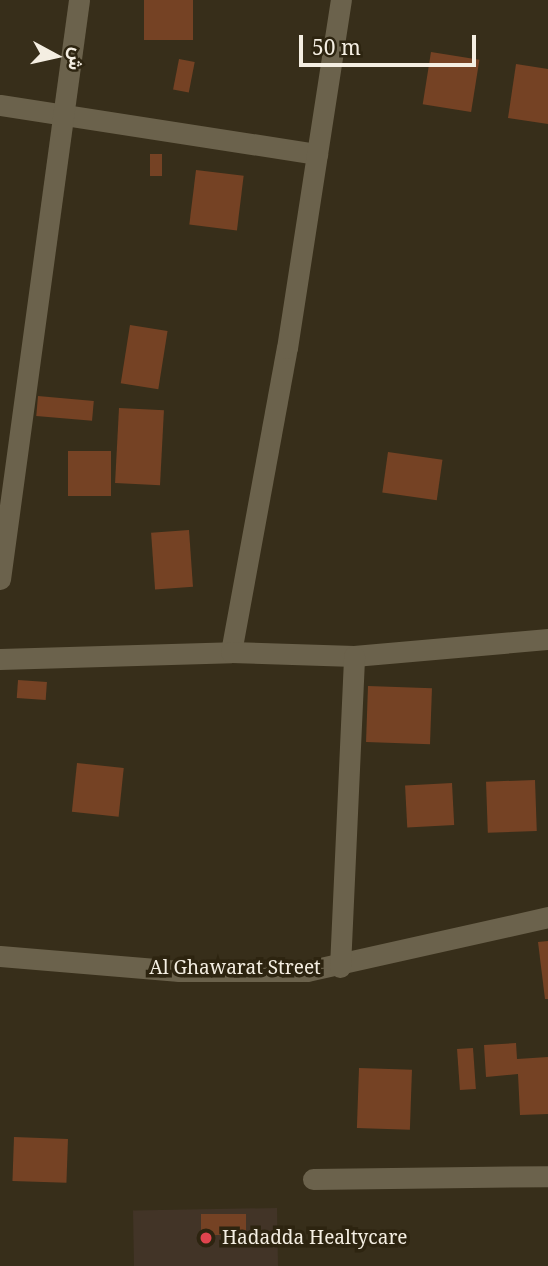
<!DOCTYPE html>
<meta charset="utf-8">
<style>
body{margin:0}
#map{position:relative;width:548px;height:1266px;overflow:hidden;background:#372e1a;font-family:"Noto Serif",Vazirmatn,serif}
div>[style]{position:absolute}
[style*='--x']{left:calc(var(--x)*1px);top:calc(var(--y)*1px);width:calc(var(--w)*1px);rotate:calc(var(--a)*1deg)}
.medical>*{inset:0;background:#423427;transform-origin:0 0}
.building>*{inset:0;background:#754224;transform-origin:0 0}
.minor>*{height:21px;margin:-10.5px;padding:0 10.5px;transform-origin:10.5px;border-radius:10.5px;background:#6b624c}
.dots>*{width:19px;height:19px;translate:-50% -50%;box-sizing:border-box;border:4px solid #2d2410;border-radius:50%}
span{translate:-50% -50%;white-space:nowrap;text-align:center;line-height:1.15;-webkit-text-stroke:7px #2d2410;paint-order:stroke}
.street-label{font-size:19px;color:#f4eee2}
.poi-label{font-size:19px;color:#f4eee2}
.left{translate:0 -50%;text-align:left}
.north{position:absolute;left:21px;top:21px;width:70px;height:70px;-webkit-text-stroke:5px #2d2410;paint-order:stroke;rotate:98deg;font-size:19px;font-weight:700;line-height:28px;text-align:center;color:#f4eee2}
.north::after{content:'';display:block;margin:auto;width:24px;height:32px;background:#f4eee2;clip-path:polygon(50% 0,100% 100%,50% 72%,0 100%)}
.scale{position:absolute;left:299px;top:35px;width:177px;height:32px;box-sizing:border-box;border:4px solid #f4eee2;border-top:0;padding-left:9px;font-size:21px;line-height:24px;white-space:nowrap;color:#f4eee2;-webkit-text-stroke:5px #2d2410;paint-order:stroke}
</style>
<div id="map">
<div class="medical">
<i style="left:277px;top:1208px;width:58px;height:144px;rotate:89deg"></i>
</div>
<div class="building">
<i style="left:144px;top:0;width:49px;height:40px"></i>
<i style="left:431px;top:52px;width:49px;height:53px;rotate:9deg"></i>
<i style="left:179px;top:59px;width:16px;height:31px;rotate:11deg"></i>
<i style="clip-path:polygon(516px 64px,548px 69px,548px 124px,508px 118px)"></i>
<i style="left:150px;top:154px;width:12px;height:22px"></i>
<i style="left:196px;top:170px;width:48px;height:55px;rotate:7deg"></i>
<i style="left:130px;top:325px;width:38px;height:59px;rotate:9deg"></i>
<i style="left:38px;top:396px;width:56px;height:20px;rotate:5deg"></i>
<i style="left:119px;top:408px;width:45px;height:75px;rotate:3deg"></i>
<i style="left:68px;top:451px;width:43px;height:45px"></i>
<i style="left:388px;top:452px;width:55px;height:41px;rotate:8deg"></i>
<i style="left:189px;top:530px;width:57px;height:38px;rotate:86deg"></i>
<i style="left:18px;top:680px;width:29px;height:18px;rotate:4deg"></i>
<i style="left:368px;top:686px;width:64px;height:56px;rotate:2deg"></i>
<i style="left:77px;top:763px;width:47px;height:49px;rotate:6deg"></i>
<i style="left:535px;top:780px;width:51px;height:49px;rotate:88deg"></i>
<i style="left:452px;top:783px;width:42px;height:47px;rotate:87deg"></i>
<i style="clip-path:polygon(548px 941px,548px 999px,545px 999px,538px 942px)"></i>
<i style="clip-path:polygon(516px 1043px,517px 1059px,548px 1057px,548px 1114px,520px 1115px,518px 1074px,486px 1077px,484px 1045px)"></i>
<i style="left:473px;top:1048px;width:41px;height:16px;rotate:86deg"></i>
<i style="left:359px;top:1068px;width:53px;height:60px;rotate:2deg"></i>
<i style="left:14px;top:1137px;width:54px;height:44px;rotate:2deg"></i>
<i style="left:246px;top:1214px;width:21px;height:45px;rotate:90deg"></i>
</div>
<div class="minor">
<i style="--x:0;--y:105;--w:321;--a:8.8"></i>
<i style="--x:0;--y:579;--w:584;--a:-82.23"></i>
<i style="--x:231;--y:652;--w:309;--a:-79.6"></i>
<i style="--x:287;--y:348;--w:352;--a:-81.2"></i>
<i style="--x:0;--y:659;--w:231;--a:-1.7"></i>
<i style="--x:231;--y:652;--w:123;--a:1.9"></i>
<i style="--x:354;--y:656;--w:195;--a:-5"></i>
<i style="--x:0;--y:956;--w:180;--a:4.8"></i>
<i style="--x:179;--y:971;--w:128;--a:0"></i>
<i style="--x:307;--y:971;--w:247;--a:-12.6"></i>
<i style="--x:340;--y:967;--w:311;--a:-87.4"></i>
<i style="--x:313;--y:1179;--w:235;--a:-0.7"></i>
</div>
<div class="dots">
<i style="left:206px;top:1238px;background:#e0444e"></i>
</div>
<div class="street-label">
<span style="left:235px;top:968px">Al Ghawarat Street</span>
</div>
<div class="poi-label">
<span class="left" style="left:222px;top:1238px">Hadadda Healtycare</span>
</div>
<div class="north">ش</div>
<div class="scale">50 m</div>
</div>
